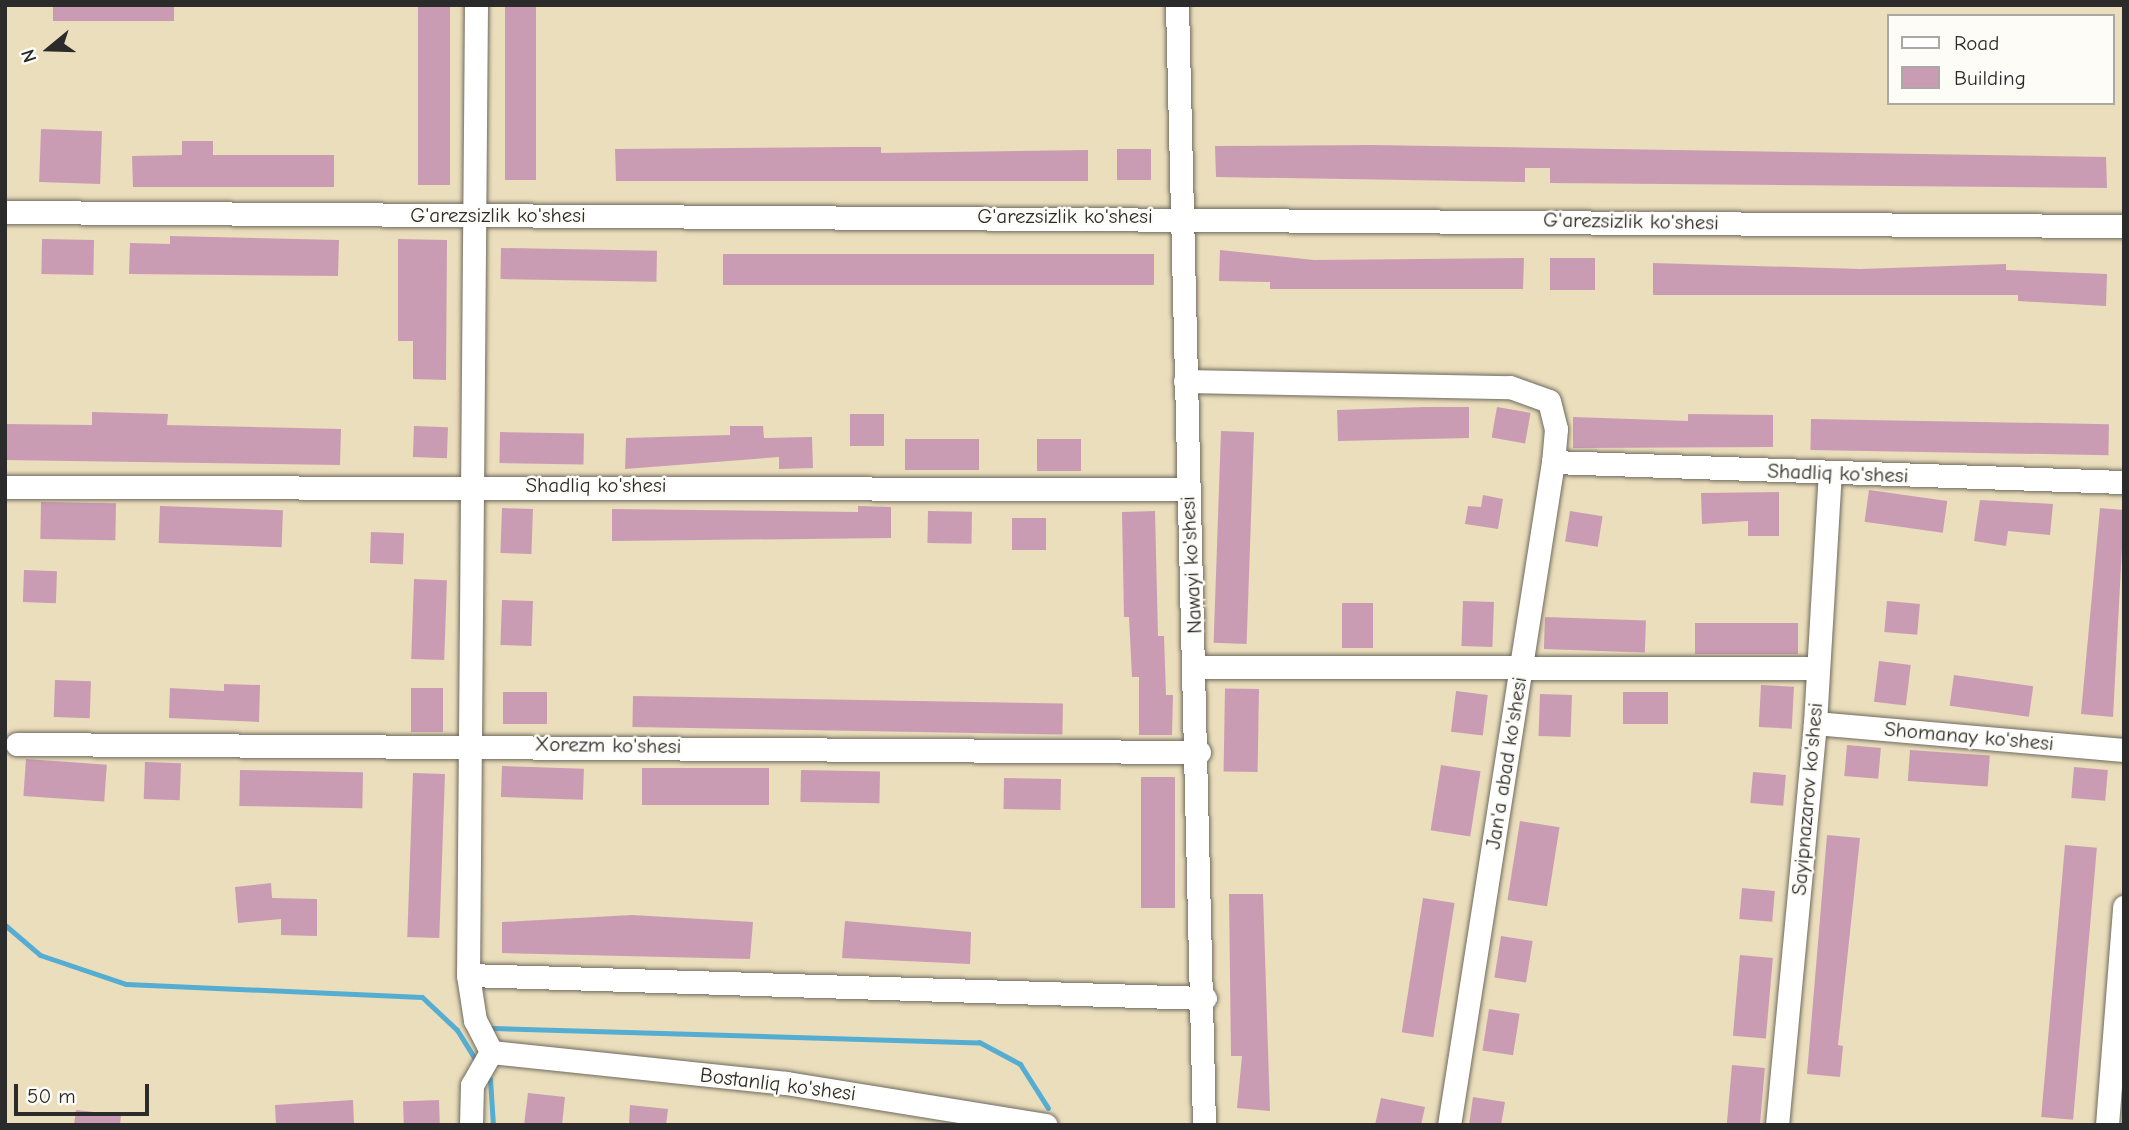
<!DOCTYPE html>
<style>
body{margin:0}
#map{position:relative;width:2129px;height:1130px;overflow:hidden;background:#ebdebc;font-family:"Comic Neue",sans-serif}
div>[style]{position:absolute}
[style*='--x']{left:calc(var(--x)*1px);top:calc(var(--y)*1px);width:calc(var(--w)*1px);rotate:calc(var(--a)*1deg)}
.stream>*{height:5px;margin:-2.5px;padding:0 2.5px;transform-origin:2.5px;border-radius:2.5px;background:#55add2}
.building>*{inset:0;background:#ca9cb3;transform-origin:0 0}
.roads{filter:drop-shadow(0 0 2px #6e6a5e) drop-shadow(0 0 2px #6e6a5e)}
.minor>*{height:23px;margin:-11.5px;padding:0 11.5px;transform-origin:11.5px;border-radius:11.5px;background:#fff}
span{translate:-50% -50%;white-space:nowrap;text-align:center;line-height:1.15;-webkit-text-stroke:5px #fdfcf7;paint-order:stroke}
.street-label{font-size:21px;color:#2b2b2b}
.frame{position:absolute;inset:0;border:7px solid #2b2b2b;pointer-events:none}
.legend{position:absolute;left:1887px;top:14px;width:228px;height:91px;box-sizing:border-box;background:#fdfcf7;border:2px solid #a9a8a5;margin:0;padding:9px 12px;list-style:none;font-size:21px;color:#2b2b2b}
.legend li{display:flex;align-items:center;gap:14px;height:35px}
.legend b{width:35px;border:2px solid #a9a8a5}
.north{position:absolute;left:14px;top:14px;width:70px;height:70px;-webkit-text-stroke:5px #fdfcf7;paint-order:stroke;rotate:251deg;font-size:19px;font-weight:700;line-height:28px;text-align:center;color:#2b2b2b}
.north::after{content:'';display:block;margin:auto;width:24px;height:32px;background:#2b2b2b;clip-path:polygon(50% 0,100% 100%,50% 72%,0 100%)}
.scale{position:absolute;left:14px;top:1084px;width:135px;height:32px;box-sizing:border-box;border:4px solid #2b2b2b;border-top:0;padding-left:9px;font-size:21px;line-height:24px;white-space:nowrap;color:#2b2b2b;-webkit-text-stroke:5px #fdfcf7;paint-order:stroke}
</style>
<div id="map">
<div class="stream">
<i style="--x:5;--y:925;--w:46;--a:40.6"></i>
<i style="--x:40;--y:955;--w:91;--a:18.6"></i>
<i style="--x:126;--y:984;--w:296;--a:2.5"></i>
<i style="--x:422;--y:997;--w:48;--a:43.3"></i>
<i style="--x:457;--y:1030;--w:34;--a:58"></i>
<i style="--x:493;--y:1028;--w:486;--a:1.7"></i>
<i style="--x:979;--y:1042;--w:47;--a:28.2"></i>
<i style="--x:1020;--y:1064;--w:52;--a:57.5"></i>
<i style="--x:490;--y:1079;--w:46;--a:86.3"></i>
</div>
<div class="building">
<i style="left:53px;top:5px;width:121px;height:16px"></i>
<i style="left:418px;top:5px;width:32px;height:180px"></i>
<i style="left:505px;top:5px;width:31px;height:175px"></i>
<i style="left:41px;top:129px;width:61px;height:53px;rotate:2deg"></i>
<i style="clip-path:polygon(182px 141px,213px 141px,213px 155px,334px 155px,334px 187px,133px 187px,132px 156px,182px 155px)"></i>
<i style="clip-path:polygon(1371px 145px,2106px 157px,2107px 188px,1550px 183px,1550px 168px,1525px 168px,1525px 182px,1216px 177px,1215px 146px)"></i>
<i style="clip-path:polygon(847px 147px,881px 147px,881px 153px,1088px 150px,1088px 181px,616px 181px,615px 149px)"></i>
<i style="left:1117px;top:149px;width:34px;height:31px"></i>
<i style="clip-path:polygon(170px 236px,339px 240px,338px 276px,129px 274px,130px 243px,170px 244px)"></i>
<i style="left:42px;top:239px;width:52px;height:35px;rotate:1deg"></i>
<i style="clip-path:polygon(398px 239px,447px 240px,446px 380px,413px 379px,413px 341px,398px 341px)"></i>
<i style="left:501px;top:248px;width:156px;height:31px;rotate:1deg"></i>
<i style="clip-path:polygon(1220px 250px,1314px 260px,1524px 258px,1523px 289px,1270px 289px,1270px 282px,1219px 281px)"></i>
<i style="left:723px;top:254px;width:431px;height:31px"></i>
<i style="left:1595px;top:258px;width:32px;height:45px;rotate:90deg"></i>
<i style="clip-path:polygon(1653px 263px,1861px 269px,2006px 264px,2006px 270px,2107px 274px,2106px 306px,2018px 301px,2018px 295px,1653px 295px)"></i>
<i style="clip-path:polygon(1425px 407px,1469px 407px,1469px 438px,1338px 441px,1337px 410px)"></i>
<i style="left:1497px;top:407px;width:34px;height:31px;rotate:10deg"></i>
<i style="clip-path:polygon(92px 412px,168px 414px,167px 425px,341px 429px,340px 465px,5px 460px,5px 424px,92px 425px)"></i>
<i style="left:884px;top:414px;width:32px;height:34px;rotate:90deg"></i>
<i style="clip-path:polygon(1688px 414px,1773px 415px,1773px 447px,1573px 448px,1573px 417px,1688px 421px)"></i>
<i style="left:1811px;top:419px;width:298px;height:31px;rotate:1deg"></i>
<i style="left:414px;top:426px;width:34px;height:31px;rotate:2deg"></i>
<i style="clip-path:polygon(730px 426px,763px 426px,764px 438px,812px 437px,813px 468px,779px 469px,779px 457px,625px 469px,626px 438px,730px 435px)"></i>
<i style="left:1221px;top:431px;width:33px;height:212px;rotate:2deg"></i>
<i style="left:500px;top:432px;width:84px;height:31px;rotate:1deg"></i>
<i style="left:905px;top:439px;width:74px;height:31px"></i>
<i style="left:1037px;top:439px;width:44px;height:32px"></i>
<i style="left:1869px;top:490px;width:79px;height:32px;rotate:8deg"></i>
<i style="clip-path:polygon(1779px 492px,1779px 536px,1748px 536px,1748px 521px,1702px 524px,1701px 493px)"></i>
<i style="clip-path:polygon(1483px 495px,1503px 499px,1498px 529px,1465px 524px,1468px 506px,1481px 507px)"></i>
<i style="clip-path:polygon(1980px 500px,2053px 504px,2050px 535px,2008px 531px,2006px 546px,1974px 541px)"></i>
<i style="left:41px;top:502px;width:75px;height:37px;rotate:1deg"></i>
<i style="left:160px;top:506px;width:123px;height:37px;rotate:2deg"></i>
<i style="clip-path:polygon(858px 506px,891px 507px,891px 538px,612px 541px,612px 509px,858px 512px)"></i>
<i style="left:502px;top:508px;width:31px;height:45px;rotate:2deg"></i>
<i style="clip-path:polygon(2100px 508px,2124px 510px,2113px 717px,2081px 714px)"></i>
<i style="left:928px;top:511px;width:44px;height:32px;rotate:1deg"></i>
<i style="clip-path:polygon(1155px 511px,1158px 636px,1164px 636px,1166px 695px,1173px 695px,1172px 735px,1139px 735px,1139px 677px,1132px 677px,1129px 617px,1124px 617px,1122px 512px)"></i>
<i style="left:1570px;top:511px;width:33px;height:31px;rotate:9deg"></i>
<i style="left:1046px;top:518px;width:32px;height:34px;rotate:90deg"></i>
<i style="left:371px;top:532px;width:33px;height:31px;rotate:2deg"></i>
<i style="left:24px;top:570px;width:33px;height:32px;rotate:2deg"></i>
<i style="left:414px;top:579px;width:33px;height:80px;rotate:2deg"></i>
<i style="left:502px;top:600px;width:31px;height:45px;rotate:2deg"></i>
<i style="left:1463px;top:601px;width:31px;height:45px;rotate:2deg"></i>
<i style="left:1887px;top:601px;width:33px;height:31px;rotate:5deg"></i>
<i style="left:1342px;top:603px;width:31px;height:45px"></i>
<i style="left:1545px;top:617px;width:101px;height:32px;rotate:2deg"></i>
<i style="left:1695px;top:623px;width:103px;height:31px"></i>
<i style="left:1879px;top:661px;width:32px;height:41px;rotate:7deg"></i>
<i style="left:1954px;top:675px;width:80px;height:31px;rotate:8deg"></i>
<i style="left:55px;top:680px;width:36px;height:37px;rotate:2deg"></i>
<i style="clip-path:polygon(224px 684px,260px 685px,259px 722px,169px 718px,170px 688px,224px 691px)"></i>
<i style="left:1761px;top:685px;width:33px;height:42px;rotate:3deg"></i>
<i style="left:411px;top:688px;width:32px;height:44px"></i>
<i style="left:1259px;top:689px;width:83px;height:34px;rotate:91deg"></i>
<i style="left:1456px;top:691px;width:32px;height:41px;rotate:7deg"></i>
<i style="left:503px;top:692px;width:44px;height:32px"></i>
<i style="left:1623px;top:692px;width:45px;height:32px"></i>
<i style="left:1540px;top:694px;width:32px;height:42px;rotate:2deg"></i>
<i style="left:633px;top:696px;width:430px;height:31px;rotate:1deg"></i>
<i style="left:1847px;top:745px;width:34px;height:31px;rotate:5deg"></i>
<i style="left:1910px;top:750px;width:80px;height:31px;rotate:4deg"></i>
<i style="left:26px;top:759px;width:81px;height:37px;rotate:4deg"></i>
<i style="left:145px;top:762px;width:36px;height:37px;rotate:2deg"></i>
<i style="left:1441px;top:765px;width:40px;height:66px;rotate:9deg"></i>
<i style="left:502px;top:766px;width:82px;height:31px;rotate:2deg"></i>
<i style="left:2074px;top:767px;width:34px;height:31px;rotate:5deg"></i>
<i style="left:769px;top:768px;width:37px;height:127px;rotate:90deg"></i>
<i style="left:240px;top:770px;width:123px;height:36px;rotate:1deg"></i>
<i style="left:801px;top:770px;width:79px;height:32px;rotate:1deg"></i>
<i style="left:1753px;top:772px;width:33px;height:31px;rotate:5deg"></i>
<i style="left:413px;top:773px;width:32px;height:164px;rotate:2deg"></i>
<i style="left:1141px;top:777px;width:34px;height:131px"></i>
<i style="left:1004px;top:778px;width:57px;height:31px;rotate:1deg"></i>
<i style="left:1520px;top:821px;width:40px;height:80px;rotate:9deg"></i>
<i style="clip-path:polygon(1827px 835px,1860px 838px,1838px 1045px,1843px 1046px,1840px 1077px,1807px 1074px)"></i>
<i style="left:2065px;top:845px;width:32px;height:273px;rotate:5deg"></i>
<i style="clip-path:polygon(271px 883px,272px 898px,317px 899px,317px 936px,281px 935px,281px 919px,238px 923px,235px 887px)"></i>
<i style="left:1742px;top:888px;width:33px;height:31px;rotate:5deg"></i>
<i style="clip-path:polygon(1229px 894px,1263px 894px,1270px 1111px,1237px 1108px,1242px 1056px,1231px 1056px)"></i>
<i style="left:1423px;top:898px;width:32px;height:136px;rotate:9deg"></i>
<i style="clip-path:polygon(632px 915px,753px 922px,750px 959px,502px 953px,502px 922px)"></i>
<i style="clip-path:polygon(845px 921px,971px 932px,970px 964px,842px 958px)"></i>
<i style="left:1501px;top:936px;width:32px;height:42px;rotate:9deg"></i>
<i style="left:1740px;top:955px;width:33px;height:81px;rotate:5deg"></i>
<i style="left:1489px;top:1009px;width:31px;height:42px;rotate:9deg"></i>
<i style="left:1732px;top:1065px;width:33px;height:61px;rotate:5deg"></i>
<i style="clip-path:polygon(528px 1093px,565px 1097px,562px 1125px,524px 1125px)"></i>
<i style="clip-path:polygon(1473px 1097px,1505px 1102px,1501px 1125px,1469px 1125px)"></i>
<i style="clip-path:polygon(1381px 1098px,1425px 1107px,1421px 1125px,1375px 1125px)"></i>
<i style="clip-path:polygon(353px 1100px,354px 1125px,276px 1125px,275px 1105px)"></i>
<i style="left:439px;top:1100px;width:25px;height:36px;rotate:88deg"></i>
<i style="clip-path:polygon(630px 1105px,668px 1109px,666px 1125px,629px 1125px)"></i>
<i style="clip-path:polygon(76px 1110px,121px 1115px,120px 1125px,74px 1125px)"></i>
</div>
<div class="roads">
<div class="minor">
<i style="--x:476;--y:5;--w:970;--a:90.47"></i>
<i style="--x:468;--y:975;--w:46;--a:81.2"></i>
<i style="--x:475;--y:1020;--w:36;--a:63"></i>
<i style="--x:491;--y:1052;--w:297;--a:6"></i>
<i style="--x:786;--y:1083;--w:263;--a:9.2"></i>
<i style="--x:1177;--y:5;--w:1120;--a:88.62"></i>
<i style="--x:5;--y:212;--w:2119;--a:0.38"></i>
<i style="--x:1185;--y:381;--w:325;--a:1.1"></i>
<i style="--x:1510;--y:387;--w:41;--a:19.7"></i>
<i style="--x:1549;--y:401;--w:29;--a:76"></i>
<i style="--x:1556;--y:429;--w:33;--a:95"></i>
<i style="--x:1553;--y:462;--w:671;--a:98.91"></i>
<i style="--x:1553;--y:462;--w:571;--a:2.01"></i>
<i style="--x:5;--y:487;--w:1182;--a:0.1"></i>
<i style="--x:1197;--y:667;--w:620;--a:0.09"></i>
<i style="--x:1815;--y:723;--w:310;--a:5"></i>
<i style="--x:17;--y:744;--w:1182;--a:0.39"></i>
<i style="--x:468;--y:975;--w:737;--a:1.79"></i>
<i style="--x:471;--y:1125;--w:40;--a:-88.6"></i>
<i style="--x:472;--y:1085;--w:38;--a:-60"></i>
<i style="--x:1777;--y:1125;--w:404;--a:-84.6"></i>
<i style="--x:1815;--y:723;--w:250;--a:-86.6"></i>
<i style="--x:2107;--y:1125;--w:219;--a:-85.5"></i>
</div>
</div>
<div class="street-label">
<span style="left:498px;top:215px">G'arezsizlik ko'shesi</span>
<span style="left:1065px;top:216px">G'arezsizlik ko'shesi</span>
<span style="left:1631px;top:221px;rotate:1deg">G'arezsizlik ko'shesi</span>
<span style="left:1838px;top:473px;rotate:2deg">Shadliq ko'shesi</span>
<span style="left:596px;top:485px">Shadliq ko'shesi</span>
<span style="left:1191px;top:565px;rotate:-93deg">Nawayi ko'shesi</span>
<span style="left:1969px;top:736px;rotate:5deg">Shomanay ko'shesi</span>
<span style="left:608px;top:745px;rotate:1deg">Xorezm ko'shesi</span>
<span style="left:1506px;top:763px;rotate:-81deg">Jan'a abad ko'shesi</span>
<span style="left:1807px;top:799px;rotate:-85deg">Sayipnazarov ko'shesi</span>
<span style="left:778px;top:1084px;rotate:7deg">Bostanliq ko'shesi</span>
</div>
<div class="frame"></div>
<ul class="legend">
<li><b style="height:9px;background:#fff"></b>Road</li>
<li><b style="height:19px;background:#ca9cb3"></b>Building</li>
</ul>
<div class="north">N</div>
<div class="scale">50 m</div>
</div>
